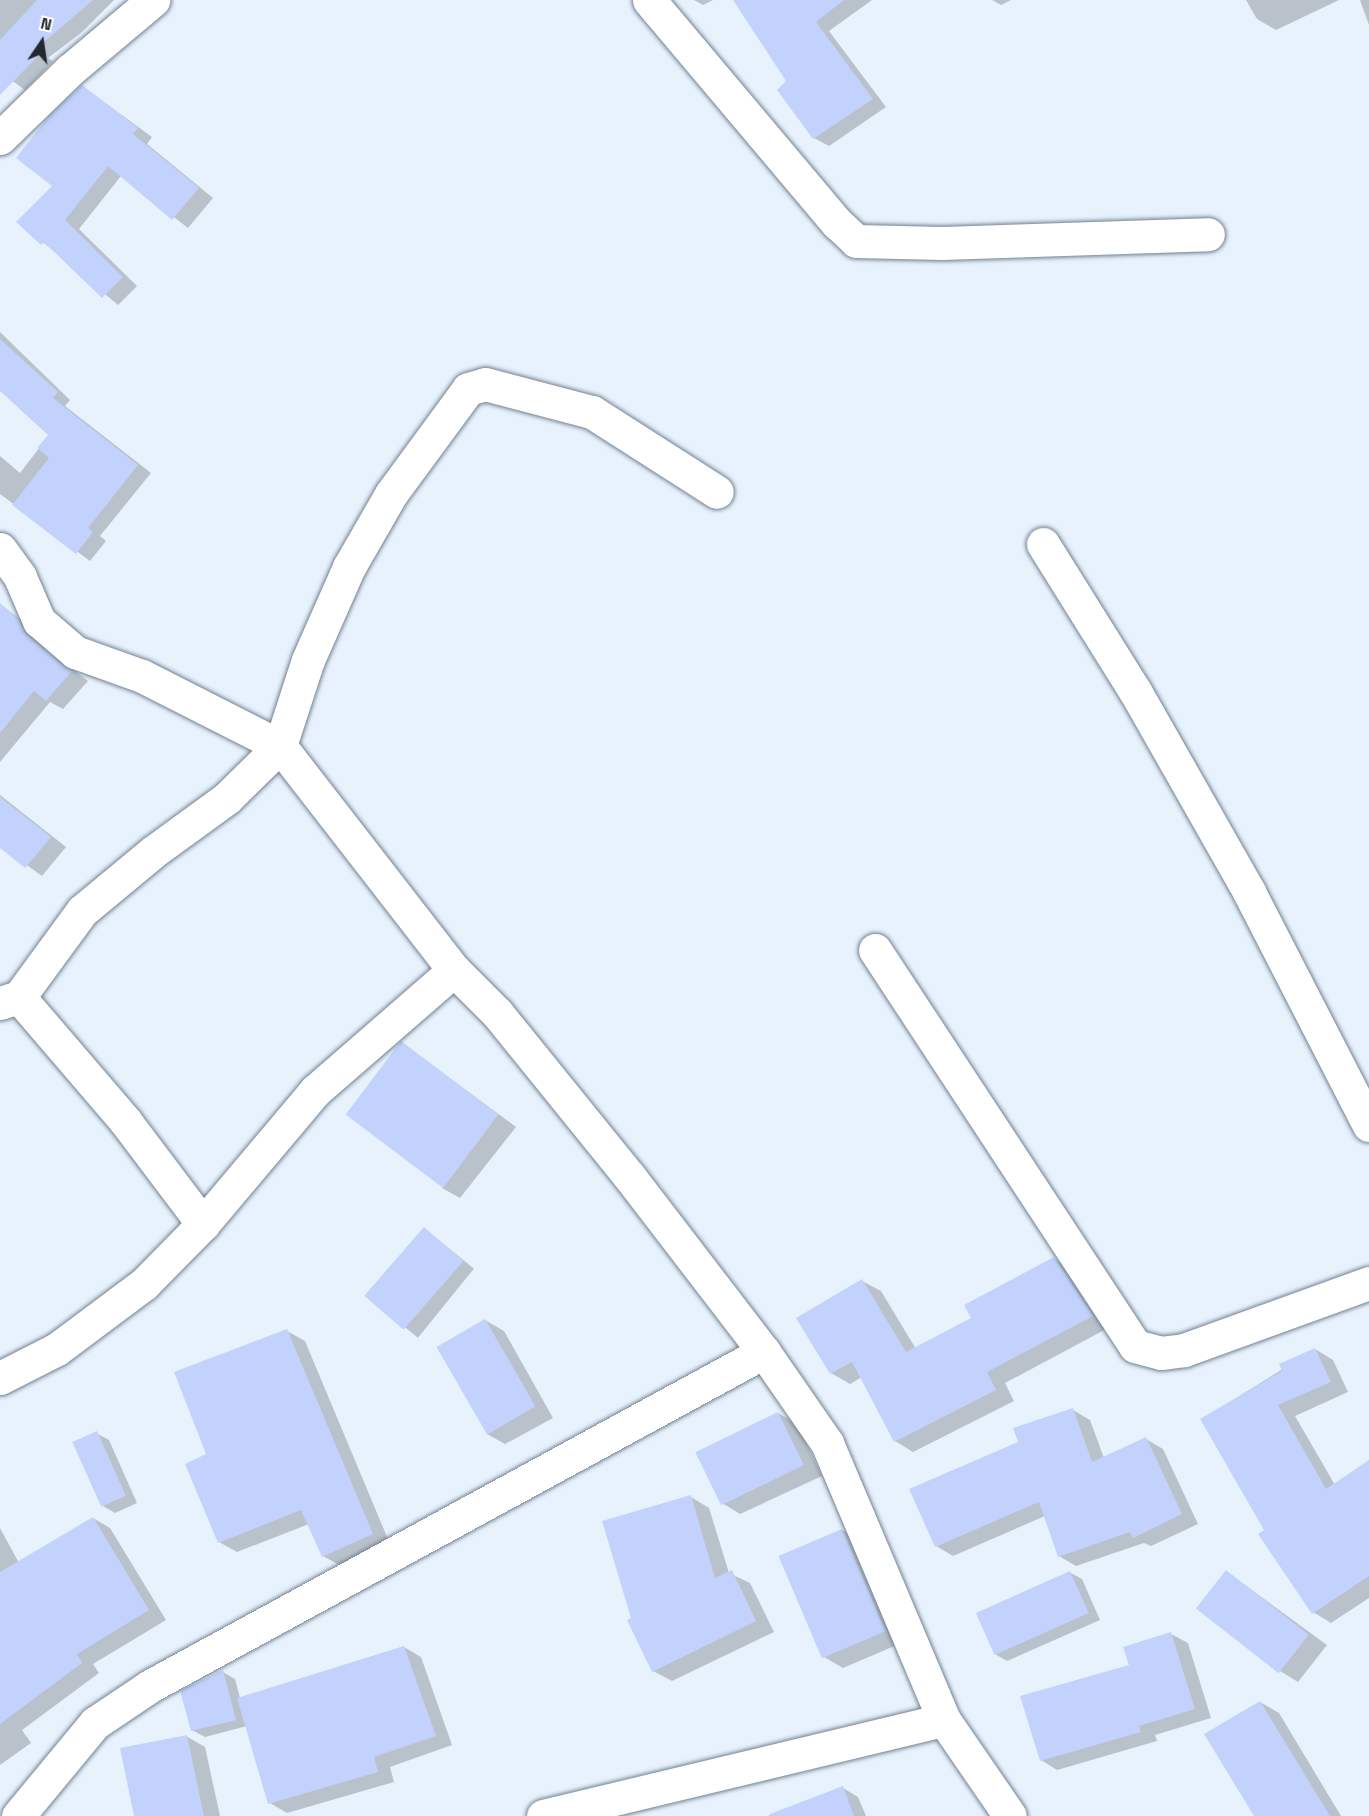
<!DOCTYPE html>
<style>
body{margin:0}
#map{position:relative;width:1369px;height:1816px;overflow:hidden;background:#e8f2fd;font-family:"Space Grotesk",sans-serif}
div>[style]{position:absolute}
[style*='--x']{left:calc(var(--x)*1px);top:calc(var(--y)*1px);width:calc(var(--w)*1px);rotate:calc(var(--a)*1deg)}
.shadow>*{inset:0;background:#0003;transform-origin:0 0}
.building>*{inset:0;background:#c2d2fd;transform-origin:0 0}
.roads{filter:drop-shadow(0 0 2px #728291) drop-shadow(0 0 2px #728291)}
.minor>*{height:33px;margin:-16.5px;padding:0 16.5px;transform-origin:16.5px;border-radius:16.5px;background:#fff}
span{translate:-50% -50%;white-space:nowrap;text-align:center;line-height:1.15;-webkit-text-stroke:4.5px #fefefe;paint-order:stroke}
.north{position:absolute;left:12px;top:12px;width:60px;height:60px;-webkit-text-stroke:4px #fefefe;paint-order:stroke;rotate:13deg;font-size:16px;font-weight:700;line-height:24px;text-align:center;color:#22292f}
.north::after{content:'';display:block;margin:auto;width:21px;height:27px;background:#22292f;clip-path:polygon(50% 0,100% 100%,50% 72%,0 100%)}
</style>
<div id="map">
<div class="shadow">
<i style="clip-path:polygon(0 0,114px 0,82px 32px,48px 58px,53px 61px,25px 90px,0 72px)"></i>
<i style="clip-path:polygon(694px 0,713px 0,703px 5px)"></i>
<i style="clip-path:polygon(735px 0,872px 0,829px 31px,886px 107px,829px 146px,814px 138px,788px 81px)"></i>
<i style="clip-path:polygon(992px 0,1011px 0,1001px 5px)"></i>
<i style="clip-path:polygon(1246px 0,1339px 0,1276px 30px,1257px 19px)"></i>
<i style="clip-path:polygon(1360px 0,1369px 0,1369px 25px)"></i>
<i style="clip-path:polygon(82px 86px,152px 137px,147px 144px,213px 198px,188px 228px,121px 176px,79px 229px,137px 286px,118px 305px,19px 222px,54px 186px)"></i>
<i style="clip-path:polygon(0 332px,70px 400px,65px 406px,151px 473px,100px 536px,106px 541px,90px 561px,0 494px,0 456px,20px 473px,50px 434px,0 389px)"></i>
<i style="clip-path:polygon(0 604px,34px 630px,43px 646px,88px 681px,63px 709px,50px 702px,0 762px)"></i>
<i style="clip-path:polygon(0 795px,66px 847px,42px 876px,0 846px)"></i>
<i style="clip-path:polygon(402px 1043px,516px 1127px,460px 1198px,442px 1188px)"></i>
<i style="left:425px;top:1229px;width:63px;height:89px;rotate:39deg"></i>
<i style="clip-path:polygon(1054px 1259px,1073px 1270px,1110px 1327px,1005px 1383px,1014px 1401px,913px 1452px,895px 1441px,862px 1377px,850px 1384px,831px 1373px,862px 1281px,881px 1291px,916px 1349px,973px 1319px)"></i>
<i style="clip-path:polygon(485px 1320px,504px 1331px,553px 1418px,505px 1444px,487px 1434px)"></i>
<i style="clip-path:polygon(287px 1331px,305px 1341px,390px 1544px,341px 1566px,323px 1556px,309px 1524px,237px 1552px,219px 1542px,208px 1455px)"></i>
<i style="clip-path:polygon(1315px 1349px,1333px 1360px,1348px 1392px,1295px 1416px,1335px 1485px,1369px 1488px,1369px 1598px,1331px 1623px,1313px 1612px,1202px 1419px)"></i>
<i style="clip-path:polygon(1073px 1410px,1090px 1420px,1104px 1458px,1146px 1439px,1163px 1449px,1198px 1524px,1151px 1546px,1144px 1543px,1076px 1566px,1059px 1556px,1045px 1516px,953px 1556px,936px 1546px,1020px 1443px)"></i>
<i style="clip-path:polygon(778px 1413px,797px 1424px,822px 1476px,740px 1514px,722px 1503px)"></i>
<i style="clip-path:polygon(96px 1433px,109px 1440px,137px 1503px,115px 1513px,103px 1506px)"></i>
<i style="clip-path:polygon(691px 1497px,709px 1508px,729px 1573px,750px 1583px,774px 1632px,672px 1681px,653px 1671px,632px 1619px)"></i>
<i style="clip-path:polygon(93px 1518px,110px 1528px,166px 1620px,93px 1664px,99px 1673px,22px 1730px,31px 1743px,0 1765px,0 1528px,19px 1563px)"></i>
<i style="clip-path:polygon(842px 1530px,861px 1541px,904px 1642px,843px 1668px,824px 1657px)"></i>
<i style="clip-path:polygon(1069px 1572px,1082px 1579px,1100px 1620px,1007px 1661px,995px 1654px)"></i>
<i style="clip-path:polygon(1227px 1572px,1327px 1645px,1298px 1682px,1280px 1671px)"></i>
<i style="clip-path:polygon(1171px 1634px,1188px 1643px,1211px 1718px,1155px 1735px,1157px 1741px,1057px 1770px,1041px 1760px,1131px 1666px)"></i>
<i style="clip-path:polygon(404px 1647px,421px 1657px,452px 1745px,390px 1767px,394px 1782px,287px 1813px,270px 1803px,247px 1726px,205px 1737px,192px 1730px,223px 1672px,235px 1679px,240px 1698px)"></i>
<i style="clip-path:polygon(1260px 1702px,1279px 1713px,1341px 1816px,1255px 1816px)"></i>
<i style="clip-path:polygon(186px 1736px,205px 1747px,220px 1816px,137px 1816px)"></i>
<i style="clip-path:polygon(843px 1788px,858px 1797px,866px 1816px,768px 1816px)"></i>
</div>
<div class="building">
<i style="clip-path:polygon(37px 0,93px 0,36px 49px,41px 53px,0 95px,0 40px)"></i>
<i style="clip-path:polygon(733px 0,844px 0,816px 22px,873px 99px,813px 139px,777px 90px,786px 81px)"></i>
<i style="clip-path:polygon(82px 85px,138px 128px,133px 134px,199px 188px,172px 220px,108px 166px,65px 220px,123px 277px,102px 298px,44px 242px,41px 245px,16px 222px,52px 186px,16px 158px,49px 116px)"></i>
<i style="clip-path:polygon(0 339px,58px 392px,53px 398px,138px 465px,88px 528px,93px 532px,76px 554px,12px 505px,49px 458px,37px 448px,48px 435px,0 391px)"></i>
<i style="clip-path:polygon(0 603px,18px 619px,27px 635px,72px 671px,46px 701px,34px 691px,0 733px)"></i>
<i style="clip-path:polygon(0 797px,51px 837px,25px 868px,0 848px)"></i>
<i style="left:401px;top:1041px;width:122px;height:92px;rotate:37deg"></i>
<i style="left:424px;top:1227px;width:52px;height:91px;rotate:41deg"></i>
<i style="clip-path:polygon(1054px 1257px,1093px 1316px,987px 1372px,996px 1390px,894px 1442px,852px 1362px,830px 1374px,796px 1318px,862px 1279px,906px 1352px,971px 1318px,964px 1305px)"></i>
<i style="left:485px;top:1319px;width:101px;height:56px;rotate:60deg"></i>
<i style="clip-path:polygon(287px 1329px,373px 1534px,322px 1557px,301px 1510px,218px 1543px,185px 1464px,206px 1454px,174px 1372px)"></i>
<i style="clip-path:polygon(1315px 1348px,1331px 1382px,1278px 1405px,1326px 1489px,1369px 1460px,1369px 1576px,1312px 1614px,1258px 1534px,1264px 1530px,1200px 1419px,1282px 1371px,1279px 1364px)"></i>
<i style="clip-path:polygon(1073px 1408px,1092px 1462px,1146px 1437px,1182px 1514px,1133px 1538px,1130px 1532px,1058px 1557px,1039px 1502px,935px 1547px,909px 1489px,1018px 1442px,1013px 1428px)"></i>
<i style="left:778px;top:1412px;width:59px;height:92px;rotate:64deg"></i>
<i style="left:97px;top:1431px;width:71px;height:27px;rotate:66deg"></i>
<i style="clip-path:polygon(691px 1495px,715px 1578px,732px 1570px,756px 1621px,652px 1672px,627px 1620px,631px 1618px,602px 1521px)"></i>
<i style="clip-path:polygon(93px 1517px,149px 1610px,77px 1654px,82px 1663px,0 1724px,0 1572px)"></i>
<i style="left:842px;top:1529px;width:111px;height:69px;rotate:67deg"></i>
<i style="left:1226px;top:1570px;width:105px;height:49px;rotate:38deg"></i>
<i style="left:1070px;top:1571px;width:46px;height:103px;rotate:66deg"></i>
<i style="clip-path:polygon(1171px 1632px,1195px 1709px,1139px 1726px,1141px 1732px,1040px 1761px,1020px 1696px,1129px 1665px,1123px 1647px)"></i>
<i style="clip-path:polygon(404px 1646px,436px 1736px,374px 1757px,378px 1772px,268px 1804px,237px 1698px)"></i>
<i style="clip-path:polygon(223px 1670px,236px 1720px,191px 1731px,180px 1691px)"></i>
<i style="clip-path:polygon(1260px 1701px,1330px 1816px,1254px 1816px,1204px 1734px)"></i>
<i style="clip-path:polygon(187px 1735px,204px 1816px,134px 1816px,120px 1748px)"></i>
<i style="clip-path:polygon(843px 1786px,854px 1816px,771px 1816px,770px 1814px)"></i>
</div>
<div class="roads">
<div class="minor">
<i style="--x:649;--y:0;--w:292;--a:49.9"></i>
<i style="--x:837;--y:223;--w:26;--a:43"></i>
<i style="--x:856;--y:241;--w:86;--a:1.3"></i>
<i style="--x:942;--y:243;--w:266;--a:-1.9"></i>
<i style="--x:0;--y:138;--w:98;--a:-44.2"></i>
<i style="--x:70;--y:70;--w:109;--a:-40.1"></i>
<i style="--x:1043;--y:544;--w:173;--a:58"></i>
<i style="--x:1135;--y:691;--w:231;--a:60.4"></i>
<i style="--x:1249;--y:892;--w:262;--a:62.8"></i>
<i style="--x:0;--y:549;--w:34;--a:54"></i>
<i style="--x:20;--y:577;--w:48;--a:66.6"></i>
<i style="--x:39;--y:621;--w:48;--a:40.7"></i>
<i style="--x:75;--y:652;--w:71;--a:19.7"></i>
<i style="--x:142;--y:676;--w:155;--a:26.9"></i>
<i style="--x:280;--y:746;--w:284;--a:52.2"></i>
<i style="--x:875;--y:950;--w:474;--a:56.7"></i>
<i style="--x:1135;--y:1346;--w:27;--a:15"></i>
<i style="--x:1161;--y:1353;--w:23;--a:-7"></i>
<i style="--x:1184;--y:1350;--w:197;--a:-19.9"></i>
<i style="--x:19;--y:997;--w:165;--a:49.4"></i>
<i style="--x:126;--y:1122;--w:128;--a:53"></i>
<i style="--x:0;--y:1003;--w:20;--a:-18"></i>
<i style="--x:19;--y:997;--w:107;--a:-53.8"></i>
<i style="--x:82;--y:911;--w:92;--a:-39.7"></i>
<i style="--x:153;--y:852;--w:92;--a:-36.1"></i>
<i style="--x:227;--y:798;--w:74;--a:-44.5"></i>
<i style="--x:280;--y:746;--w:90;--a:-72"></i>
<i style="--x:308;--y:660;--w:102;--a:-66.2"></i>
<i style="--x:349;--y:567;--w:84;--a:-60.1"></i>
<i style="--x:391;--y:494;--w:130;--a:-53.7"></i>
<i style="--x:468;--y:389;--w:18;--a:-16"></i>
<i style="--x:485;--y:384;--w:111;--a:14.7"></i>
<i style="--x:592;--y:412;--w:148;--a:32.6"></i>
<i style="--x:0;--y:1378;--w:64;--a:-27"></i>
<i style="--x:57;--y:1349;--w:109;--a:-36.8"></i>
<i style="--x:144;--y:1284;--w:84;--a:-45.5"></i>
<i style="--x:203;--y:1224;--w:174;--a:-49.9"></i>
<i style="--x:315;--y:1091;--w:184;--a:-41"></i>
<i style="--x:454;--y:970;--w:61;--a:45"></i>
<i style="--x:497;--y:1013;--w:210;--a:51"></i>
<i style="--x:629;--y:1176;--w:222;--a:52.5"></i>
<i style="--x:764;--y:1352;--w:111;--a:55.3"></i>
<i style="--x:827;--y:1443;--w:301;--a:67.1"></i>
<i style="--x:944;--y:1720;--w:116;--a:55.5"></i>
<i style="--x:18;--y:1816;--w:121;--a:-50.4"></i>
<i style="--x:95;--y:1723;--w:66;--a:-33.9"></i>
<i style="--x:150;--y:1686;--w:699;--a:-28.55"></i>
<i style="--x:543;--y:1816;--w:412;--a:-13.5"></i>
</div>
</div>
<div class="north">N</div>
</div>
